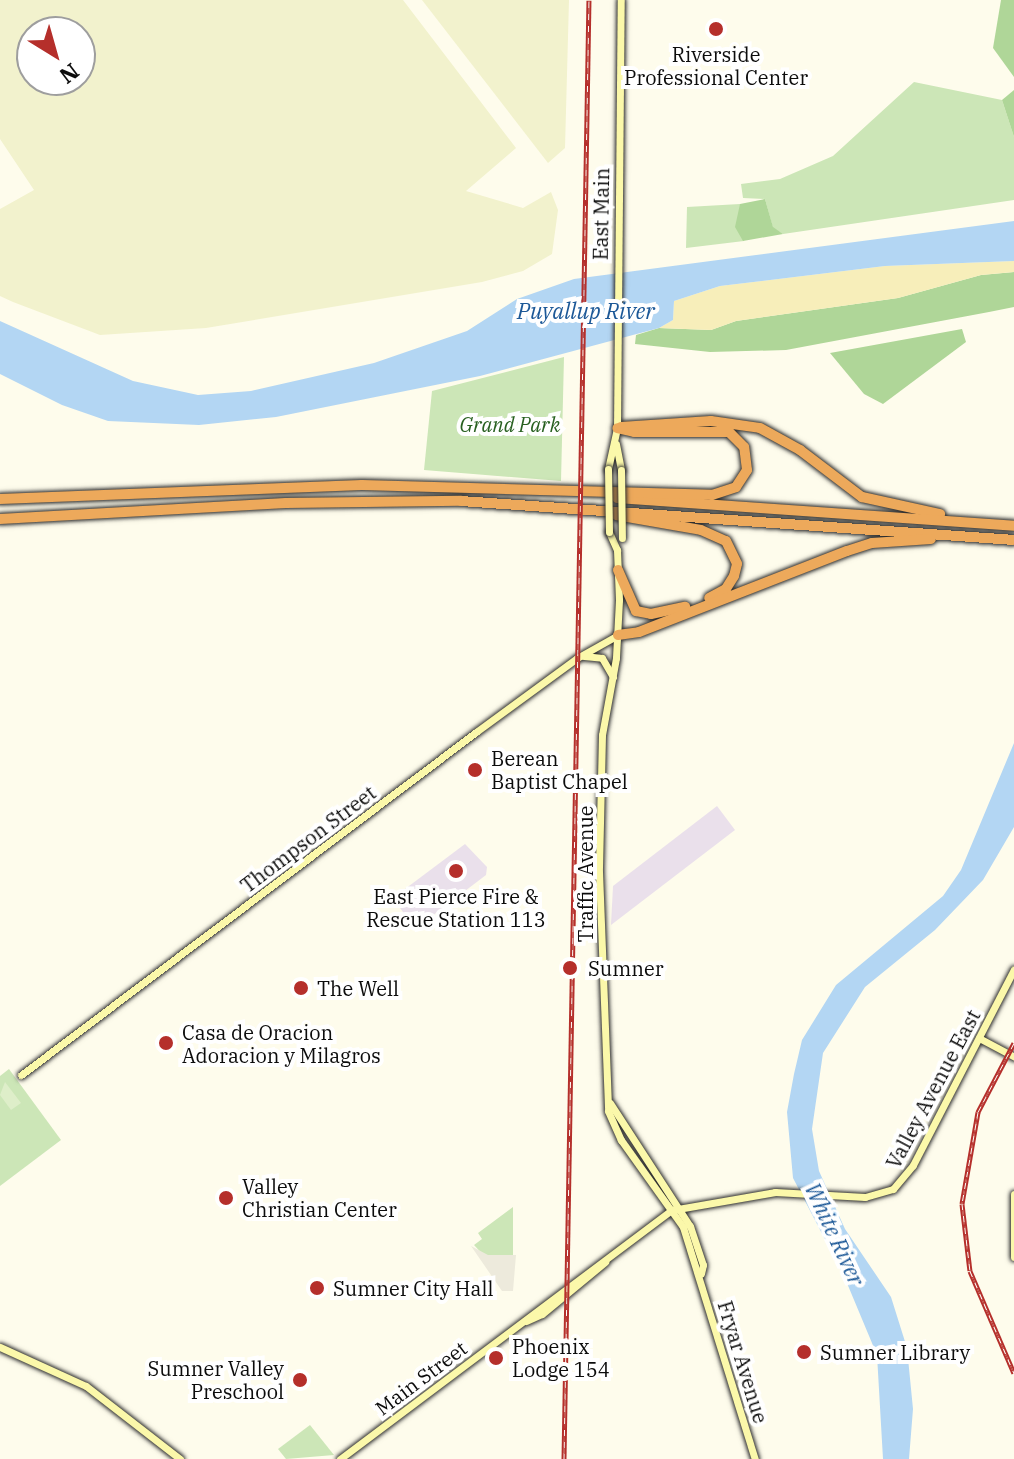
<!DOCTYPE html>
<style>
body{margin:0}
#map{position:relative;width:1014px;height:1459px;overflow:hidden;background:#fefcec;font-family:"IBM Plex Serif",serif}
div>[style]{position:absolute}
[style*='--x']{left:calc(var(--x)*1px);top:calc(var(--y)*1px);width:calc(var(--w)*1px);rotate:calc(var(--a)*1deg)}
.industrial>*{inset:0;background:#eae0eb}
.farmland>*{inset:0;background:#f2f2cd}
.green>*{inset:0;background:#cce6b7}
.forest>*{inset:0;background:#afd698}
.sand>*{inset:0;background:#f7eeba}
.pitch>*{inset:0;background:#deeec9}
.plaza>*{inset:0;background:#edeadc}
.water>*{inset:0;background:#b3d6f3}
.roads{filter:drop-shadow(0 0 2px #2e2e2e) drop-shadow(0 0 2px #2e2e2e)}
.secondary>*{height:7px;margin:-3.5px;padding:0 3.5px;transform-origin:3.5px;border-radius:3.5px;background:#fbf8aa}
.highway>*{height:10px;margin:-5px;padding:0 5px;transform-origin:5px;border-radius:5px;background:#eda95b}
.rail>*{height:5px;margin-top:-2.5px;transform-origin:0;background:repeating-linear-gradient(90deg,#fff 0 6px,#b52f2b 0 12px);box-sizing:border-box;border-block:2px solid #b52f2b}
.bridges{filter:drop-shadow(0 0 2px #2e2e2e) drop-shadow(0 0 2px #2e2e2e)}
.secondary-bridge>*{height:7px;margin:-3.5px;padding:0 3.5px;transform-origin:3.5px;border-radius:3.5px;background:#fbf8aa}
.dots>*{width:22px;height:22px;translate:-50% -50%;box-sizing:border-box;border:4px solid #fff;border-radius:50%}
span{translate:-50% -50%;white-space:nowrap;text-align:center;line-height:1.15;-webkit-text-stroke:8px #fff;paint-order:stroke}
.poi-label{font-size:20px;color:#0c0c0c}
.left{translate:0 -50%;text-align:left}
.right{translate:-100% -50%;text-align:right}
.street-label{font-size:20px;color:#0c0c0c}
.park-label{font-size:20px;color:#286020;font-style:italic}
.water-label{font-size:22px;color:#1c5897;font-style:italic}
.north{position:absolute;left:16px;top:16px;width:80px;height:80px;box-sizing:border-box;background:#fff;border:2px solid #9e9e9e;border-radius:50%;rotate:143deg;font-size:22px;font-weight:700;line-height:32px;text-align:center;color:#0c0c0c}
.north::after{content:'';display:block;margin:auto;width:28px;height:36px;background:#b52f2b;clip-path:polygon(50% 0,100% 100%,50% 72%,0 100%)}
</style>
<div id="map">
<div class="industrial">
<i style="clip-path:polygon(717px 806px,735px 830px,611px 925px,613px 886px)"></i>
<i style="clip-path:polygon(465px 844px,487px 867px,486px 875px,415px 929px,393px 898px)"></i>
</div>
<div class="farmland">
<i style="clip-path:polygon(evenodd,0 0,403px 0,516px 148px,466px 191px,523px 208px,551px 192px,558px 210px,552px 254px,523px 271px,482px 282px,206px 328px,100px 335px,13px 302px,0 296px,0 209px,34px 190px,0 139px,0 0,80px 32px,80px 80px,32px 80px,32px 32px,80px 32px)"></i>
<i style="clip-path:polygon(422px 0,569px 0,565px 148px,548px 163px)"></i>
</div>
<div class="green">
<i style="clip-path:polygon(914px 82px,1002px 100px,1014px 137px,1014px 200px,783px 234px,773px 228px,765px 199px,743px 198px,741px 184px,780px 179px,833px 156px)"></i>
<i style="clip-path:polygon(740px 204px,744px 241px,686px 248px,687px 207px)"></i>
<i style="clip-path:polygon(564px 357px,561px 481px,424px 470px,432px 391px)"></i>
<i style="clip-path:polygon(9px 1069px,61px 1140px,0 1186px,0 1076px)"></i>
<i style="clip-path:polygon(513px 1207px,513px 1287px,474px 1245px,482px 1239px,478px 1233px)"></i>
<i style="clip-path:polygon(310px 1425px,334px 1455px,286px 1459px,278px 1449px)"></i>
</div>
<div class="forest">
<i style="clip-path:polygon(1001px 0,1014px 0,1014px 77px,993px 48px)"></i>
<i style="clip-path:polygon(1014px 90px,1014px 137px,1002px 100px)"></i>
<i style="clip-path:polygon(765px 199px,773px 227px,783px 234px,743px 241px,735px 227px,740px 204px)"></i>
<i style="clip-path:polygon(1014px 272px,1014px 307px,989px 312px,786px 350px,710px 352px,635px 344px,636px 335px,659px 328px,711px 330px,736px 321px,898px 298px,981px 275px)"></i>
<i style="clip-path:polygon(962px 329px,966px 342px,883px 404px,864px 394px,830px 353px)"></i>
</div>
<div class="sand">
<i style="clip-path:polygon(1014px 261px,1014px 272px,981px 275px,898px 298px,736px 321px,711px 330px,659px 328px,673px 320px,674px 301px,720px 286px,885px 266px)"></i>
</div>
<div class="pitch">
<i style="clip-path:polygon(5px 1082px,21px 1103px,11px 1110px,0 1095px)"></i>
</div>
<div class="plaza">
<i style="clip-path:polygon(471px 1246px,488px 1255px,516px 1255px,513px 1291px,502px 1291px)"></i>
</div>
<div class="water">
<i style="clip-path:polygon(1014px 221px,1014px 261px,885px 266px,720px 286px,674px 301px,673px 320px,659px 328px,480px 376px,276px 417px,199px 425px,108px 421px,62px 405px,0 374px,0 321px,133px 381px,198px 395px,251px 391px,374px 363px,467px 331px,517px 299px,574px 279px)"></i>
<i style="clip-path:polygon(1014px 743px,1014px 827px,983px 880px,935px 930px,865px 987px,823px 1053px,812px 1129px,819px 1171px,845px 1229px,891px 1297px,907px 1348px,913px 1409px,909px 1459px,883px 1459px,877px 1355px,844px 1276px,793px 1178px,787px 1112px,794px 1074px,802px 1040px,836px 985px,943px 896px,961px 870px)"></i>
</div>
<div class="roads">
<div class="secondary">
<i style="--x:616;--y:444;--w:26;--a:79"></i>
<i style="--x:608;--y:469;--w:42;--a:-77.6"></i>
<i style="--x:617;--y:428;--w:428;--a:-89.5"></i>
<i style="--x:609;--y:532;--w:20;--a:66"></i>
<i style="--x:617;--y:550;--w:50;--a:87.7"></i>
<i style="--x:619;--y:600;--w:58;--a:93"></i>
<i style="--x:616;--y:658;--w:78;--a:100.3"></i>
<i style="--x:602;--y:735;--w:137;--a:91.3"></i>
<i style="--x:599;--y:872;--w:239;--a:87.8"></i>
<i style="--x:608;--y:1111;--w:32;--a:66"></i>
<i style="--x:621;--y:1140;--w:107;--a:54.5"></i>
<i style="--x:683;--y:1227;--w:243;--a:72.8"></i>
<i style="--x:584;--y:656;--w:18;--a:6"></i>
<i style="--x:602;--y:658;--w:22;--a:60"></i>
<i style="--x:979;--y:1038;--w:40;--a:28"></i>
<i style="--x:21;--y:1075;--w:570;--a:-37.01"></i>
<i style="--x:476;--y:732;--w:125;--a:-36.2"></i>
<i style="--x:577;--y:658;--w:47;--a:-29.3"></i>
<i style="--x:610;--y:1103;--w:147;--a:57"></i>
<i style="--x:690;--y:1226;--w:41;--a:71.6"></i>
<i style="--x:703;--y:1265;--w:9;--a:103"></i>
<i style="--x:1014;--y:1194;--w:63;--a:90"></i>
<i style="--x:526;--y:1321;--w:17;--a:-24"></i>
<i style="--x:542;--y:1314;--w:82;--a:-39.5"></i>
<i style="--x:0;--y:1347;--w:94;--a:24.4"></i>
<i style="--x:86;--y:1386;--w:119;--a:37.8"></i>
<i style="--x:340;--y:1459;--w:415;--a:-36.9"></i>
<i style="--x:672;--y:1210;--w:105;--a:-9.9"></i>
<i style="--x:775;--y:1192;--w:90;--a:3.2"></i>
<i style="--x:865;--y:1197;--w:29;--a:-16"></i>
<i style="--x:893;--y:1189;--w:31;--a:-50"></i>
<i style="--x:913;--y:1165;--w:220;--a:-62.7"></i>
</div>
<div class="highway">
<i style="--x:621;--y:427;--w:90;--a:-3.8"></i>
<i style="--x:711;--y:421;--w:49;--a:8.1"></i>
<i style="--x:760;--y:428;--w:46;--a:28.8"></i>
<i style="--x:800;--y:450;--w:78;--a:37.2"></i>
<i style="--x:862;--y:497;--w:80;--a:12.3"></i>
<i style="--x:617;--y:498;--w:398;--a:4"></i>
<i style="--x:0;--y:499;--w:362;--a:-2.2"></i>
<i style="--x:362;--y:485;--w:350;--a:1.6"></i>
<i style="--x:712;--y:495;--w:25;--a:-18"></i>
<i style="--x:736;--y:487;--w:20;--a:-57"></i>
<i style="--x:747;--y:470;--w:23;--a:-97"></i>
<i style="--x:744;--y:447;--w:21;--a:-135"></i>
<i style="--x:729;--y:432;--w:95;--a:180"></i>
<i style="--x:634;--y:432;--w:17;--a:-167"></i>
<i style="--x:616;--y:515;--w:86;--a:10"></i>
<i style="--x:701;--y:530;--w:27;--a:24"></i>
<i style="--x:726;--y:541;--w:25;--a:64"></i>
<i style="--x:737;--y:564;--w:12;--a:104"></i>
<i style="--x:734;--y:576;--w:15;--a:122"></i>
<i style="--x:726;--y:589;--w:19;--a:152"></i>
<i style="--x:0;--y:519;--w:286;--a:-3.2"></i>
<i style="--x:286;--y:503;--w:175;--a:-0.7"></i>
<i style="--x:461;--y:501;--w:554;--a:4.03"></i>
<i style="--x:618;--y:570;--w:45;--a:66.3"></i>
<i style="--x:636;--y:611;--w:15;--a:11"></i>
<i style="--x:651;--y:614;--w:35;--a:-12"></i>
<i style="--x:618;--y:635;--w:21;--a:-8"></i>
<i style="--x:639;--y:632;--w:223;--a:-21.3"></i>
<i style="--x:847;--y:551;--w:26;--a:-18"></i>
<i style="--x:872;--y:543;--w:59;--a:-3.9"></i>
</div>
</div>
<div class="rail">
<i style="--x:1014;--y:1043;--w:78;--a:117.6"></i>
<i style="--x:978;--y:1112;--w:93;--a:99.9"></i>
<i style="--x:962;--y:1204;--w:67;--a:83.2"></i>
<i style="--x:970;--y:1271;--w:111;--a:66.7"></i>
<i style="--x:564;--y:1459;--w:1459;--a:-89.02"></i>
</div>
<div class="bridges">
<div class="secondary-bridge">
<i style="--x:608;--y:469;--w:63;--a:89.1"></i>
<i style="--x:621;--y:470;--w:68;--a:89.2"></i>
</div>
</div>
<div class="dots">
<i style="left:716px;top:29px;background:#b52f2b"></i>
<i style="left:475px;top:770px;background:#b52f2b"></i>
<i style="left:456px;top:871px;background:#b52f2b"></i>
<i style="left:570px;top:968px;background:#b52f2b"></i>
<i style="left:301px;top:988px;background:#b52f2b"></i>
<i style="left:166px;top:1043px;background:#b52f2b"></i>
<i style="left:226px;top:1198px;background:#b52f2b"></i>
<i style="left:317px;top:1288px;background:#b52f2b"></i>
<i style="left:804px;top:1352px;background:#b52f2b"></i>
<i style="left:496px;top:1358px;background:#b52f2b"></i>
<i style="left:300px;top:1380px;background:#b52f2b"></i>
</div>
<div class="poi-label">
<span style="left:716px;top:66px">Riverside<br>Professional Center</span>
<span class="left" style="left:491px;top:770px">Berean<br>Baptist Chapel</span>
<span style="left:456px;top:908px">East Pierce Fire &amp;<br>Rescue Station 113</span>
<span class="left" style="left:588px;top:968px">Sumner</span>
<span class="left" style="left:317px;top:988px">The Well</span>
<span class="left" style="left:182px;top:1044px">Casa de Oracion<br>Adoracion y Milagros</span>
<span class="left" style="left:242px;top:1198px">Valley<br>Christian Center</span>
<span class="left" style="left:333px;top:1288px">Sumner City Hall</span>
<span class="left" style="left:512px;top:1358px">Phoenix<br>Lodge 154</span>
<span class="left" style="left:820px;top:1352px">Sumner Library</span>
<span class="right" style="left:284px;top:1380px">Sumner Valley<br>Preschool</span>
</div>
<div class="street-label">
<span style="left:601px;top:214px;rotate:-89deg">East Main</span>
<span style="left:308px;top:839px;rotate:-37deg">Thompson Street</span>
<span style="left:585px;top:874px;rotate:-90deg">Traffic Avenue</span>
<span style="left:933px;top:1089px;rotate:-62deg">Valley Avenue East</span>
<span style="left:743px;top:1362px;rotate:73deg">Fryar Avenue</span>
<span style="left:421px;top:1378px;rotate:-37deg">Main Street</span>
</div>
<div class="park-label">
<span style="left:510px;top:424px">Grand Park</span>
</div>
<div class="water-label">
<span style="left:586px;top:311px">Puyallup River</span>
<span style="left:835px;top:1234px;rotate:65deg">White River</span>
</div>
<div class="north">N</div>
</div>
